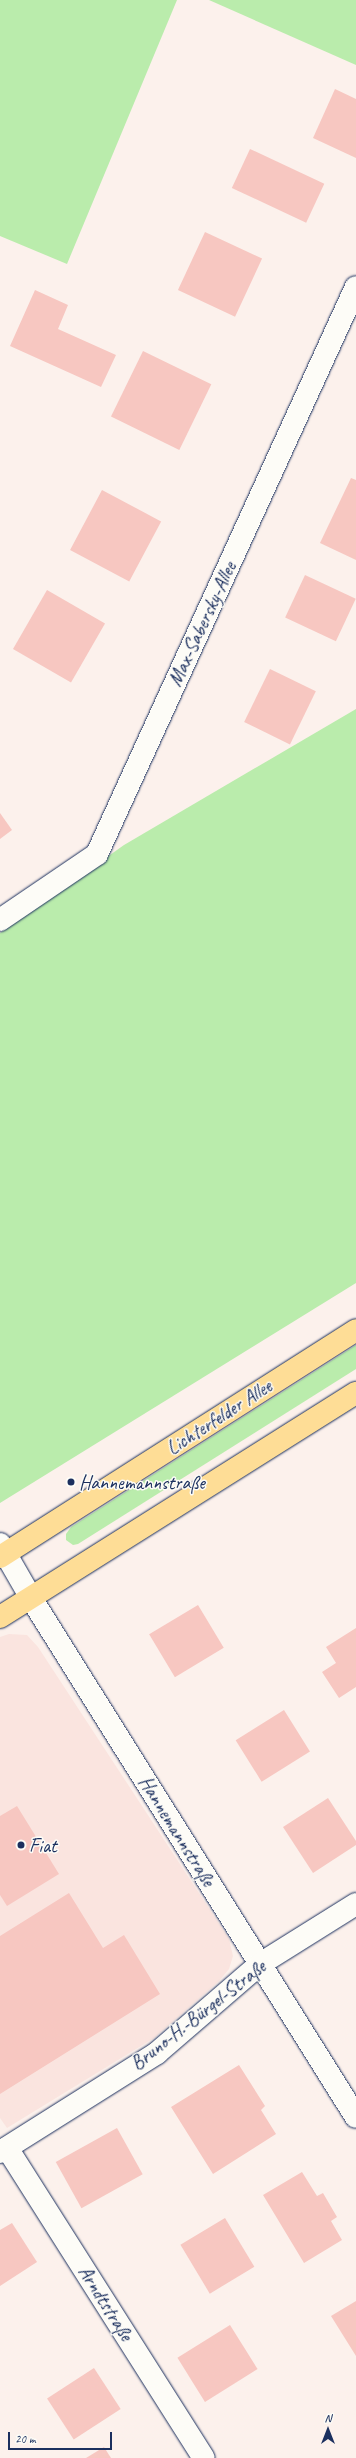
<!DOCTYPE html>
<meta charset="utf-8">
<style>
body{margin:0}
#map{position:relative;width:356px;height:2458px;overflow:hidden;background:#fcf1ec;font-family:Caveat,sans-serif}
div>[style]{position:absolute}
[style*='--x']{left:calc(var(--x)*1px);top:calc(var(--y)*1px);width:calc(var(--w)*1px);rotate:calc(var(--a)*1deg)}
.built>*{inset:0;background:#fae4df}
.green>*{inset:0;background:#baecac}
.building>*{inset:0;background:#f7c7c1;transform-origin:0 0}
.roads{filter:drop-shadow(0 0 1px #1b2f5e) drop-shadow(0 0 1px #1b2f5e)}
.minor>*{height:22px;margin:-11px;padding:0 11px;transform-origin:11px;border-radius:11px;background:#fdfcf7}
.major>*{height:22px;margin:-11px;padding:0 11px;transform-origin:11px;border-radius:11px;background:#fedd96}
.dots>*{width:11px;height:11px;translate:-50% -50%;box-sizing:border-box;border:2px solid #fdfcf7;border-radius:50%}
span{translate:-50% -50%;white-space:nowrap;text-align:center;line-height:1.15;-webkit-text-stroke:3px #fdfcf7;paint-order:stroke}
.street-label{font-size:20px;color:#1b2f5e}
.poi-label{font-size:20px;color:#1b2f5e}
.left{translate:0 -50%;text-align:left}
.north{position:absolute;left:308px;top:2410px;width:40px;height:40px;-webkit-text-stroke:3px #fdfcf7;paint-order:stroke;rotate:0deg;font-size:11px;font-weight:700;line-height:16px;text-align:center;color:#1b2f5e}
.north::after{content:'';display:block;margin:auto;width:14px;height:18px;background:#1b2f5e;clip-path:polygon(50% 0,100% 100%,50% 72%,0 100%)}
.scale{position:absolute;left:8px;top:2432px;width:104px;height:18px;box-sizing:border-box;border:2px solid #1b2f5e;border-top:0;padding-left:5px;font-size:12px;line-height:14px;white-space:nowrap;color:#1b2f5e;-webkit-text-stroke:3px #fdfcf7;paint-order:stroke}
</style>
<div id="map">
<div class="built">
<i style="clip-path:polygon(9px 1634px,27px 1635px,38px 1647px,229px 1939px,233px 1956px,229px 1969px,219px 1981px,154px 2038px,7px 2128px,0 2118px,0 1637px)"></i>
</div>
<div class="green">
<i style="clip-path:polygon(0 0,177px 0,67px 264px,0 236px)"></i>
<i style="clip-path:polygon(209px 0,356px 0,356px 65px)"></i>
<i style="clip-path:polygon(356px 709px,356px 1283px,0 1503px,0 933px,124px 845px)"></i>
<i style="clip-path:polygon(356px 1345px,356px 1369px,78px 1544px,73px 1545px,66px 1540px,66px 1534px,71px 1527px)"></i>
</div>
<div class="building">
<i style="clip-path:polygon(335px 89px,356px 99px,356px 158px,313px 138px)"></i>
<i style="left:250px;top:149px;width:82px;height:43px;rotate:25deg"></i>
<i style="left:205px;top:232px;width:63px;height:64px;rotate:25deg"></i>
<i style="clip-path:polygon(35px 290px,68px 305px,58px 329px,116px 355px,101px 387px,10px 346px)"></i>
<i style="left:143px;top:351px;width:76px;height:73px;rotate:26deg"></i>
<i style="clip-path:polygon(351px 478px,356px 480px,356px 560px,320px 543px)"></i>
<i style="left:102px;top:490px;width:67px;height:68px;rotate:28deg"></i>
<i style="left:305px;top:575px;width:56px;height:47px;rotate:25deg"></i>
<i style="left:47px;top:590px;width:67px;height:68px;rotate:30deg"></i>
<i style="left:270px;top:669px;width:51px;height:59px;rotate:26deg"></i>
<i style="clip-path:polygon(0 813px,12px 830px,0 839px)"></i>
<i style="left:198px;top:1605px;width:50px;height:57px;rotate:59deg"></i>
<i style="clip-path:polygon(356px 1628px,356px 1687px,339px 1698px,322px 1672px,336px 1663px,326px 1647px)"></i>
<i style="left:284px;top:1710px;width:49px;height:57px;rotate:58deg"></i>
<i style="clip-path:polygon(328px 1798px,356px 1841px,356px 1845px,313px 1873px,283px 1827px)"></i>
<i style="clip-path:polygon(17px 1806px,59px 1874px,7px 1906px,0 1895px,0 1816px)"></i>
<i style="clip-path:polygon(69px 1893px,103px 1948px,124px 1935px,160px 1994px,0 2094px,0 1936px)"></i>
<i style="clip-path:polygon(239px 2065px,265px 2106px,261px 2110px,276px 2134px,213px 2174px,171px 2107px)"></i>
<i style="left:117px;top:2128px;width:53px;height:70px;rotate:61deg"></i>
<i style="clip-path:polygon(302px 2172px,317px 2196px,323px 2193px,337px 2217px,331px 2221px,342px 2240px,304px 2263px,263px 2195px)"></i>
<i style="left:225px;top:2218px;width:57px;height:52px;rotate:59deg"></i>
<i style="clip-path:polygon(12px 2223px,37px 2262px,0 2286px,0 2230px)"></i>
<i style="clip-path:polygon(356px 2301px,356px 2356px,331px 2316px)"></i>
<i style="left:230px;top:2325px;width:52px;height:62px;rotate:58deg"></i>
<i style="left:94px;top:2368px;width:49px;height:56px;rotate:57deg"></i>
<i style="clip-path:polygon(104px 2447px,111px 2458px,86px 2458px)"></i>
</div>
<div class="roads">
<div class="minor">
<i style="--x:0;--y:920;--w:117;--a:-34.2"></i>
<i style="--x:97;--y:854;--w:623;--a:-65.45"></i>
<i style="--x:0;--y:1544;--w:62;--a:60.1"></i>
<i style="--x:31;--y:1598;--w:612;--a:57.95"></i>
<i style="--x:7;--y:2148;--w:367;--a:57.6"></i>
<i style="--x:0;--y:2152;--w:186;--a:-32.2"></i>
<i style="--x:157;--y:2053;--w:136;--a:-40.8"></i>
<i style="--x:260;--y:1964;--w:113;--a:-32"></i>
</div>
<div class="major">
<i style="--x:0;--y:1557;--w:422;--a:-32.5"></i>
<i style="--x:0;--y:1617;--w:421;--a:-32.2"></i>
</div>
</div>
<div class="dots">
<i style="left:71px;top:1482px;background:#1b2f5e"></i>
<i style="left:21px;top:1845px;background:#1b2f5e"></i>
</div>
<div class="street-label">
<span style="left:202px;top:624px;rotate:-65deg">Max-Sabersky-Allee</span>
<span style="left:219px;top:1417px;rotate:-33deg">Lichterfelder Allee</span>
<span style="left:177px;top:1831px;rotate:58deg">Hannemannstraße</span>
<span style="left:198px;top:2015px;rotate:-38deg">Bruno-H.-Bürgel-Straße</span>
<span style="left:106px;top:2303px;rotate:58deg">Arndtstraße</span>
</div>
<div class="poi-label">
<span class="left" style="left:79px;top:1482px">Hannemannstraße</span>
<span class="left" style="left:29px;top:1845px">Fiat</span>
</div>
<div class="north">N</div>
<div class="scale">20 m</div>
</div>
